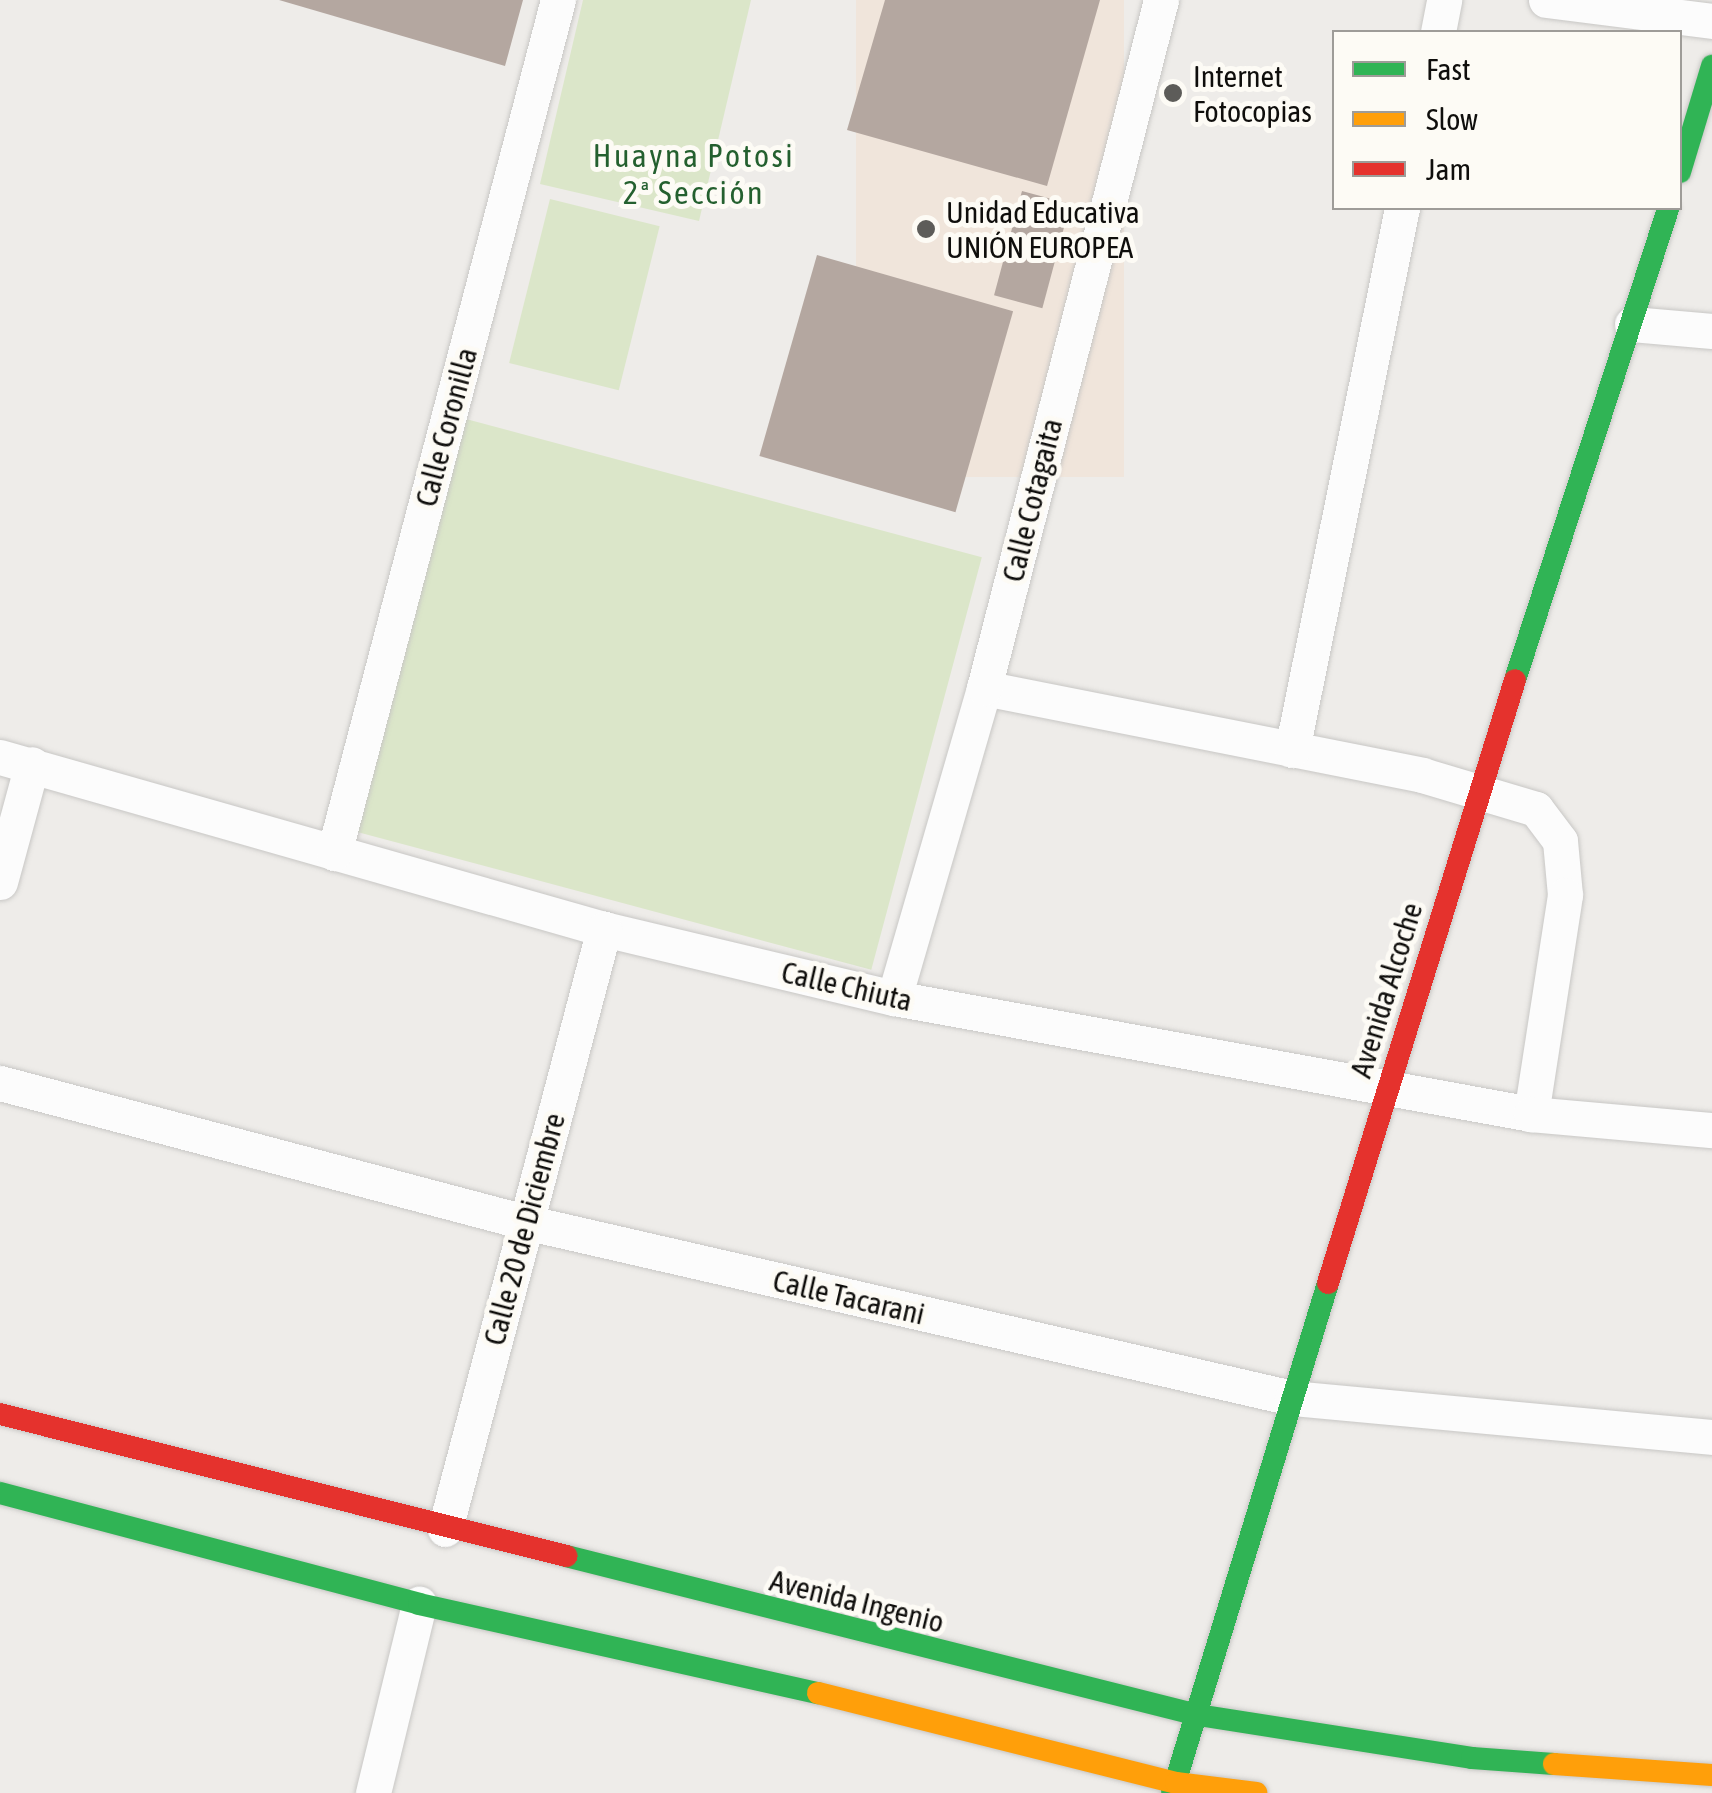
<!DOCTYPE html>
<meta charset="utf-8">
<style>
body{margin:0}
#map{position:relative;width:1712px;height:1793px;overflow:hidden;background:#eeece9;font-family:"Asap Condensed",sans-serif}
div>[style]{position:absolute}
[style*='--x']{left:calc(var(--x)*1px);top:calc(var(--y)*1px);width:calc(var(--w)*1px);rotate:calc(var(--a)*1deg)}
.education>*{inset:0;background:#f0e5db;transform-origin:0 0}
.green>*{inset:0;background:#dbe6c9;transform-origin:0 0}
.building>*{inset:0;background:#b4a7a0;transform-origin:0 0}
.roads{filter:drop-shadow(0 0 2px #c8c7c5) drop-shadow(0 0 2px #c8c7c5)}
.street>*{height:35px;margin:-17.5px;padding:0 17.5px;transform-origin:17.5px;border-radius:17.5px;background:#fcfcfc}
.fast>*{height:22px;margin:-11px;padding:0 11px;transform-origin:11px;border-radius:11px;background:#30b455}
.slow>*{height:22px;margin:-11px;padding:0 11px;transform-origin:11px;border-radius:11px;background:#ff9f0a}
.jam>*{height:22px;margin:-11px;padding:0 11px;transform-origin:11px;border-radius:11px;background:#e5322d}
.dots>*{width:28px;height:28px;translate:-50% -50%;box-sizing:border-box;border:5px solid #fdfbf5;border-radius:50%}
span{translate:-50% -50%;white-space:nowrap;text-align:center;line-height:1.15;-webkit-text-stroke:10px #fdfbf5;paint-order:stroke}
.poi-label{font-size:30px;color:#0f0e0c}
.left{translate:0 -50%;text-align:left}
.street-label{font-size:30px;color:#0f0e0c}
.neighbourhood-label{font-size:32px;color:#24602f;letter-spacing:2.5px}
.legend{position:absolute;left:1332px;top:30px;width:350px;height:180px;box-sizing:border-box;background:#fdfbf5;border:2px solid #9e9c98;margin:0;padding:12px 18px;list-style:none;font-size:30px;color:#0f0e0c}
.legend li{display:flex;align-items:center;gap:20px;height:50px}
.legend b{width:50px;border:2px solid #9e9c98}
</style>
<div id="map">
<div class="education">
<i style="left:856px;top:0;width:268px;height:477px"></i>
</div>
<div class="green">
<i style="clip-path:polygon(583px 0,751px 0,699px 221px,540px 184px)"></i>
<i style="left:550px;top:199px;width:113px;height:169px;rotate:14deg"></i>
<i style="left:466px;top:419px;width:534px;height:427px;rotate:15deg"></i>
</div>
<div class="building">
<i style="clip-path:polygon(279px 0,523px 0,505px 66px)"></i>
<i style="clip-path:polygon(885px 0,1100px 0,1047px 186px,847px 130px)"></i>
<i style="left:1022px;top:191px;width:50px;height:108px;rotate:15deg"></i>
<i style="left:817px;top:255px;width:204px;height:209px;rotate:16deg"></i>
</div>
<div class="roads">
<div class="street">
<i style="--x:1546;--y:0;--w:167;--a:7.2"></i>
<i style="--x:1438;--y:32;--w:33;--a:-79"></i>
<i style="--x:1632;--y:324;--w:80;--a:5"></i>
<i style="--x:984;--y:688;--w:447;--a:11.2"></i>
<i style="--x:1422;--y:775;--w:119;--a:16.6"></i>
<i style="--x:1536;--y:809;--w:40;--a:53"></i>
<i style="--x:1560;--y:841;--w:54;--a:84.7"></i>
<i style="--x:1565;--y:895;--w:222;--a:98.8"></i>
<i style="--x:1292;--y:750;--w:553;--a:-78.53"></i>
<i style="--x:0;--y:757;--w:628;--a:15.9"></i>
<i style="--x:604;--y:929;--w:298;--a:13.4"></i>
<i style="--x:894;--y:998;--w:647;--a:10.32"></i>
<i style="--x:1531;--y:1114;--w:182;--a:5.1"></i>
<i style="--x:334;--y:853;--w:882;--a:-75.29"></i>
<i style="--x:0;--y:882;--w:122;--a:-74.8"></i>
<i style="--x:894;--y:998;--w:323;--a:-73.8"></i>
<i style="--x:984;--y:688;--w:710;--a:-75.57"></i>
<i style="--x:0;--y:1083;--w:543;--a:14.83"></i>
<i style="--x:525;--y:1222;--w:787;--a:12.92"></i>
<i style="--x:1292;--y:1398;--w:422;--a:5.3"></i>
<i style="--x:445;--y:1529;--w:621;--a:-75.16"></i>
<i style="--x:373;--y:1793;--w:195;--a:-76.3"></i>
</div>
<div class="fast">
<i style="--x:1680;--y:172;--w:111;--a:-73.2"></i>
<i style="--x:1515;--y:680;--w:496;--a:-72"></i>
<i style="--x:0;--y:1493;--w:433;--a:14.8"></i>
<i style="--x:419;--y:1604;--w:409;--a:12.6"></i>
<i style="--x:566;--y:1556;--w:652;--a:14.12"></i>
<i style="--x:1198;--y:1715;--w:277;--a:8.9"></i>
<i style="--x:1472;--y:1758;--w:82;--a:4.2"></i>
<i style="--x:1172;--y:1793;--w:533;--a:-72.99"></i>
</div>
<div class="slow">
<i style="--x:818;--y:1693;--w:369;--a:14.1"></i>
<i style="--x:1176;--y:1783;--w:81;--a:7.1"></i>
<i style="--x:1554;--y:1764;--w:158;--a:4"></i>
</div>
<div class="jam">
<i style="--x:1328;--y:1283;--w:631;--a:-72.77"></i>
<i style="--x:0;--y:1414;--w:584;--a:14.08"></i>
</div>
</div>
<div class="dots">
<i style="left:1173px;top:93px;background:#5d5c59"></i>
<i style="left:926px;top:229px;background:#5d5c59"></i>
</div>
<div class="poi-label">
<span class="left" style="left:1193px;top:93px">Internet<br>Fotocopias</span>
<span class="left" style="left:946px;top:229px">Unidad Educativa<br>UNIÓN EUROPEA</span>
</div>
<div class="street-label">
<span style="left:446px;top:427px;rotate:-75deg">Calle Coronilla</span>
<span style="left:1032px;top:500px;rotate:-76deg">Calle Cotagaita</span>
<span style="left:847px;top:986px;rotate:13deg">Calle Chiuta</span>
<span style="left:1386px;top:990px;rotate:-73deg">Avenida Alcoche</span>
<span style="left:524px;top:1229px;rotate:-75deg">Calle 20 de Diciembre</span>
<span style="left:849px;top:1297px;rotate:13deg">Calle Tacarani</span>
<span style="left:857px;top:1601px;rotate:14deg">Avenida Ingenio</span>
</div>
<div class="neighbourhood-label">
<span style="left:694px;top:175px">Huayna Potosi<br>2ª Sección</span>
</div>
<ul class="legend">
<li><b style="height:12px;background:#30b455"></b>Fast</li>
<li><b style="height:12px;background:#ff9f0a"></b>Slow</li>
<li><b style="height:12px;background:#e5322d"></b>Jam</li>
</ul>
</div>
